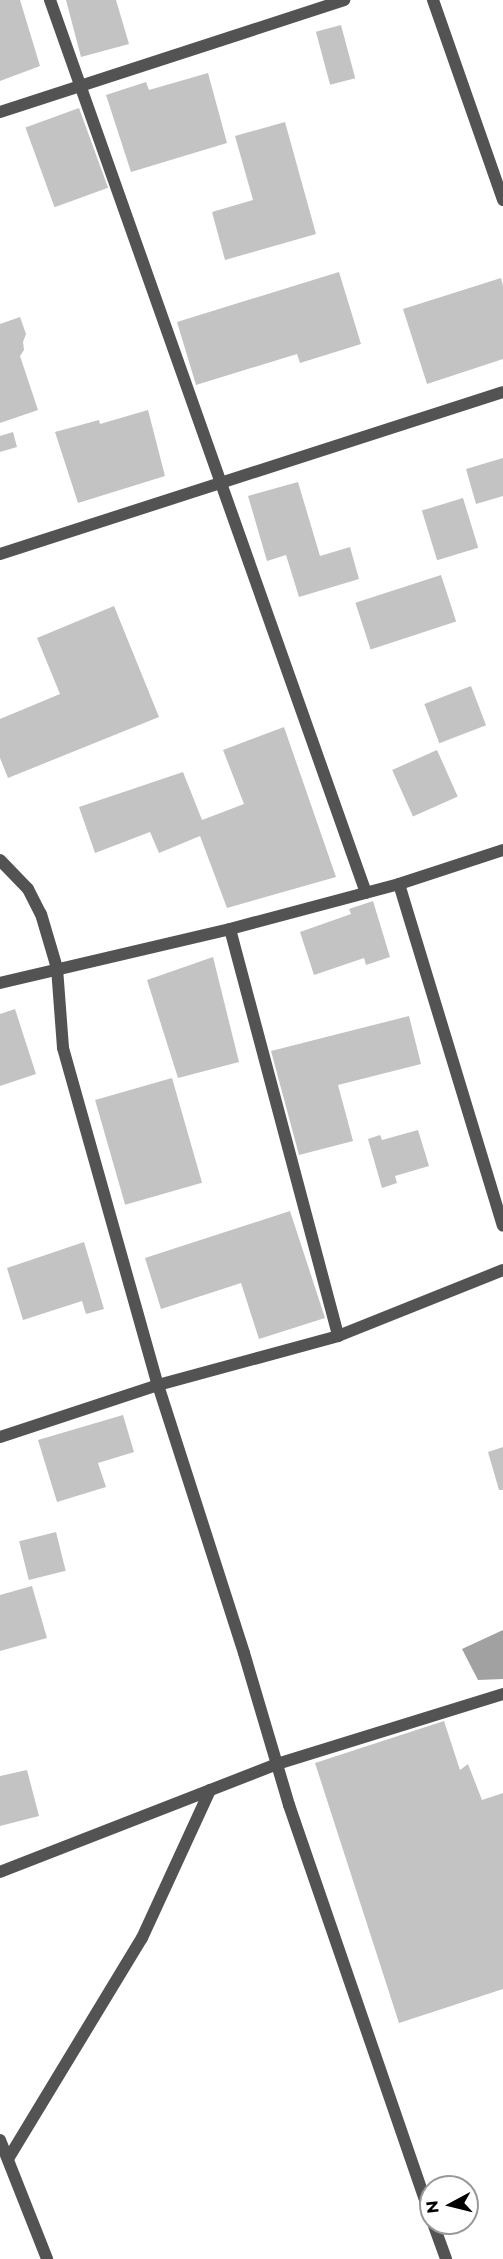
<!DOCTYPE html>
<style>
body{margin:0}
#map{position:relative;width:503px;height:2259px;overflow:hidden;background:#fff;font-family:Montserrat,sans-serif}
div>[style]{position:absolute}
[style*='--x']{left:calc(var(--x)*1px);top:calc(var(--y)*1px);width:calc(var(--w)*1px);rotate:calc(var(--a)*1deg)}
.water>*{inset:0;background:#a1a1a1}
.building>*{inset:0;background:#c3c3c3;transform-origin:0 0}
.minor>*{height:12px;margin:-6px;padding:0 6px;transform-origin:6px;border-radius:6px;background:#535353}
.tertiary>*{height:12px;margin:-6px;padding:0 6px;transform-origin:6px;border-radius:6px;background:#535353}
span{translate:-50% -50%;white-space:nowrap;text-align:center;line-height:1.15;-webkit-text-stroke:5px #fff;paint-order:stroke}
.north{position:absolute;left:419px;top:2175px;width:60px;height:60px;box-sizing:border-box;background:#fff;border:2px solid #999;border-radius:50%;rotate:263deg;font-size:16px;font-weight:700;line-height:24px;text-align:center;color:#000}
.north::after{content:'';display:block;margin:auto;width:21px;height:27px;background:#000;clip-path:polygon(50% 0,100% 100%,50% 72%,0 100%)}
</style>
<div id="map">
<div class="water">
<i style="clip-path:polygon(503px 1630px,503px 1679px,478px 1680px,462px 1649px)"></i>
</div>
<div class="building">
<i style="clip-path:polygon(0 0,20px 0,40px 66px,0 81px)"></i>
<i style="clip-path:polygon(66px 0,116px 0,129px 44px,81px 57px)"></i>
<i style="left:341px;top:25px;width:55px;height:26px;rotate:75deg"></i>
<i style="clip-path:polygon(208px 73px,227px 143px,131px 172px,106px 95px,146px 82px,149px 90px)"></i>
<i style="left:79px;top:108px;width:85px;height:57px;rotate:70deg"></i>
<i style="clip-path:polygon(285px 122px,316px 234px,225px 260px,212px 212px,253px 200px,235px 136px)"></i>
<i style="clip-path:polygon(339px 272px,361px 344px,300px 363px,297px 354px,196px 385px,177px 322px)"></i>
<i style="clip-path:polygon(501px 278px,503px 286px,503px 359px,427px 384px,403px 309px)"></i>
<i style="clip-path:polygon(20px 317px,26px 334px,23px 342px,24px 350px,20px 356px,38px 410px,0 423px,0 324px)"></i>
<i style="clip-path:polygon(148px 410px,165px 476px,78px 503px,55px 432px,99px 420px,100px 424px)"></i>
<i style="clip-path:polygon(13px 432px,17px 447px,0 452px,0 436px)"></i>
<i style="clip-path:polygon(503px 458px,503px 496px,476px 504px,466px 469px)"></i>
<i style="clip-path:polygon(298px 482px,320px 556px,350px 547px,359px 579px,299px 597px,286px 555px,267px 561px,248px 496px)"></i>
<i style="left:463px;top:498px;width:52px;height:43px;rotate:73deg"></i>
<i style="left:441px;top:575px;width:49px;height:90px;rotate:72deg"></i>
<i style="clip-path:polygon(114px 606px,159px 717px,8px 778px,0 758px,0 719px,60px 694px,37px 638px)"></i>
<i style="left:471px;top:686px;width:42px;height:50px;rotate:69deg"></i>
<i style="clip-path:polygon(284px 727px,336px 877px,227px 908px,200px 836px,159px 853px,150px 832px,95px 853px,79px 807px,183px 772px,202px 820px,244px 804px,223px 750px)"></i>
<i style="left:437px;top:750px;width:51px;height:49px;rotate:66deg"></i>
<i style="clip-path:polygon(373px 901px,390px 957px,366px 965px,364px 958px,314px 975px,300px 932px,351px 914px,349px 909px)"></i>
<i style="clip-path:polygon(213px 957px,239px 1062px,178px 1078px,147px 980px)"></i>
<i style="clip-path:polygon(15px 1009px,36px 1074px,0 1086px,0 1014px)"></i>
<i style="clip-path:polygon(409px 1016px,421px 1064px,338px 1085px,353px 1141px,299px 1155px,271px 1051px)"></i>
<i style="left:172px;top:1078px;width:109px;height:80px;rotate:74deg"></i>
<i style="clip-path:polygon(418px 1130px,429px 1166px,395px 1176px,397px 1183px,382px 1188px,368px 1139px,380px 1135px,382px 1140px)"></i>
<i style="clip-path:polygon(290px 1211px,325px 1318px,259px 1339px,241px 1283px,161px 1309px,145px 1258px)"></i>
<i style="clip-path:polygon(84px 1242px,104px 1309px,86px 1314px,82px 1301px,23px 1320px,7px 1268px)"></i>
<i style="clip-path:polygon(123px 1415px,134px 1452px,98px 1463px,106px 1487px,57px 1502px,38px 1440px)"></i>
<i style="clip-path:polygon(503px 1447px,503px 1490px,499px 1490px,488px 1452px)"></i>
<i style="left:56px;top:1532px;width:40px;height:38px;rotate:76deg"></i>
<i style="clip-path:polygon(32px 1586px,47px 1638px,0 1651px,0 1595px)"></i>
<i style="clip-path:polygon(444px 1721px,460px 1770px,468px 1764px,482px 1800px,503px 1793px,503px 1989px,399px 2023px,315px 1763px)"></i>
<i style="clip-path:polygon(27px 1770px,39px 1816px,0 1826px,0 1776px)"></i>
</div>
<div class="minor">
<i style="--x:50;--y:0;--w:947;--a:70.51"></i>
<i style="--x:433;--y:0;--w:212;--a:70.7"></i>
<i style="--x:0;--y:112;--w:362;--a:-18"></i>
<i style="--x:0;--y:554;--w:528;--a:-17.85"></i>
<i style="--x:0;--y:860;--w:40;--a:46"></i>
<i style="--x:28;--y:889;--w:28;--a:63"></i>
<i style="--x:41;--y:914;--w:56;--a:73.5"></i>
<i style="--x:57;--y:968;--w:80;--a:85.7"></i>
<i style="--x:63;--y:1048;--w:350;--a:74.3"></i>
<i style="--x:158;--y:1385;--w:281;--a:72.2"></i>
<i style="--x:244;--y:1653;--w:159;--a:73.5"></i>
<i style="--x:289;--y:1805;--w:436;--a:71"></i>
<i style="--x:399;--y:884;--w:357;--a:73.1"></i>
<i style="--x:230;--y:929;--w:421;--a:75.1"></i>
<i style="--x:0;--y:983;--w:236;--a:-13.2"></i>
<i style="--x:230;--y:929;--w:175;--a:-14.9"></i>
<i style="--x:399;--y:884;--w:109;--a:-18.1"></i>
<i style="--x:0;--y:1437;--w:166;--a:-18.2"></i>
<i style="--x:158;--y:1385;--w:187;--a:-15.2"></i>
<i style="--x:338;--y:1336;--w:178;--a:-21.8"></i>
<i style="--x:0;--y:1872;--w:297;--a:-21.3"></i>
<i style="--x:277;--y:1764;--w:237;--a:-17.2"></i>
<i style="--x:8;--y:2159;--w:258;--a:-58.8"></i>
<i style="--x:142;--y:1938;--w:163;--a:-65.3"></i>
<i style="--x:433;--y:2223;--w:38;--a:70"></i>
</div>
<div class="tertiary">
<i style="--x:0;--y:2140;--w:128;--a:68.4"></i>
</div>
<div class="north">N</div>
</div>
